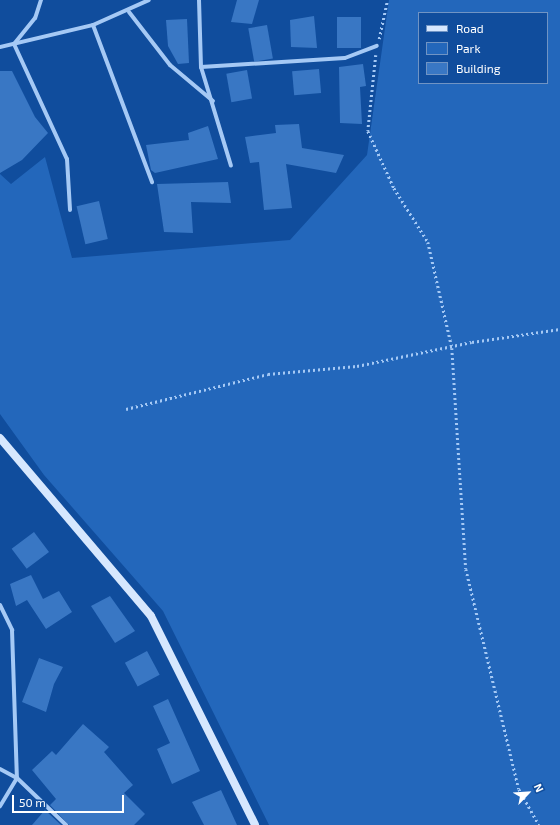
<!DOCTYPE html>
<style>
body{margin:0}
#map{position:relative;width:560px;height:825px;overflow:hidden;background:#104d9d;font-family:"Exo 2",sans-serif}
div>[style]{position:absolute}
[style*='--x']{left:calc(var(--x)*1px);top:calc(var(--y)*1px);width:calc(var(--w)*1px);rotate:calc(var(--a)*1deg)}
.green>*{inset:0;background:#2367bb}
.building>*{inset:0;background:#3977c4;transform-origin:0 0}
.path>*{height:2.5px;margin-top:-1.25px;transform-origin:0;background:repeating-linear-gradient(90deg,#a5c9f5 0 2px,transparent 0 5px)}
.minor>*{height:4px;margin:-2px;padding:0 2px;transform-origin:2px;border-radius:2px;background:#a5c9f5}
.secondary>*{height:8px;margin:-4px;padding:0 4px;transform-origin:4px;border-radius:4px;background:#d6e7fe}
span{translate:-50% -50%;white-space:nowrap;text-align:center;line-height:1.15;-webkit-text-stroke:4px #104d9d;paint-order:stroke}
.legend{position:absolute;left:418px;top:12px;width:130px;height:72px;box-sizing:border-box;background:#104d9d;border:1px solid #7094c4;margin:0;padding:5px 7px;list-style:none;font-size:12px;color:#fff}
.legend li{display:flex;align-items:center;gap:8px;height:20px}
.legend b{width:20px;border:1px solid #7094c4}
.north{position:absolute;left:508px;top:773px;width:40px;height:40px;-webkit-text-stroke:3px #104d9d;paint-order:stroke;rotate:65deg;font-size:11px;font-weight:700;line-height:16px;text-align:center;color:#fff}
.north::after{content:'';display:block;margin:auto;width:14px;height:18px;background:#fff;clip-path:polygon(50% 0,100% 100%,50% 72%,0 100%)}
.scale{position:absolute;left:12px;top:795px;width:112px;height:18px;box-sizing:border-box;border:2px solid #fff;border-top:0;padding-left:5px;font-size:12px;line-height:14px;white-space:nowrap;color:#fff;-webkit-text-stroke:3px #104d9d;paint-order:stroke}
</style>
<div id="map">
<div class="green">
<i style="clip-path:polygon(evenodd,389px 0,560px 0,560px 825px,269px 825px,163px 611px,44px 475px,0 414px,0 174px,11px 184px,45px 157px,72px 258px,290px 240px,367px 155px,389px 0,419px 13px,547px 13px,547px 83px,419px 83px,419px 13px)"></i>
</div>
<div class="building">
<i style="clip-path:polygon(237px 0,259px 0,252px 24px,231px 22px)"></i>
<i style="clip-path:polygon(314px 16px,317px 48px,291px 47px,290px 20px)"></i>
<i style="left:337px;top:17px;width:24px;height:31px"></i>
<i style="clip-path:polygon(187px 19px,189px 63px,178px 64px,168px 46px,166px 20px)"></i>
<i style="left:267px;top:25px;width:34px;height:19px;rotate:80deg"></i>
<i style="clip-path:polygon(363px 64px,366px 86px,360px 87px,362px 124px,340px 123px,339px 67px)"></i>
<i style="left:319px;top:69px;width:24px;height:27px;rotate:85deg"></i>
<i style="left:247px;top:70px;width:29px;height:21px;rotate:80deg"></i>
<i style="clip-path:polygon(0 71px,12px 71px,35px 117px,48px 133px,22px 160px,0 173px)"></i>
<i style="clip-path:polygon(299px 124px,302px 148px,344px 155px,336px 173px,286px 164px,292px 208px,264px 210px,259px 162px,250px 163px,245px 137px,276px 133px,275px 125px)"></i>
<i style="clip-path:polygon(208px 126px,218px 159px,155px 173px,151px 170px,146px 145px,189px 140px,188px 133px)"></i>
<i style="clip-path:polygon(228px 182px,231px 203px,191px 202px,193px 233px,164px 232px,157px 184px)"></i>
<i style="left:99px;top:201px;width:39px;height:23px;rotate:77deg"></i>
<i style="left:34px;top:532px;width:25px;height:28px;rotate:53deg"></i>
<i style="clip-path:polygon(31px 575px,43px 599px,59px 591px,72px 612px,46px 629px,27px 600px,16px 606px,10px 584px)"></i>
<i style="clip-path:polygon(110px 596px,135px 631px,115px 643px,91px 606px)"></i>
<i style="left:147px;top:651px;width:27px;height:25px;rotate:62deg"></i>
<i style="clip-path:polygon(39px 658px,63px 667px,54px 684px,46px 712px,22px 702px)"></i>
<i style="clip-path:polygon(168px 699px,200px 771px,172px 784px,157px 749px,170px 743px,153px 706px)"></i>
<i style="clip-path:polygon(83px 724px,109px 747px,104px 752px,133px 785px,124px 793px,145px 814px,134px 825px,69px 825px,50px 805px,56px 799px,32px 770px,52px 751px,56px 755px)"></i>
<i style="clip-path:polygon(221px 790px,237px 825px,204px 825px,192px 802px)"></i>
<i style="clip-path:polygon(45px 810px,61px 825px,32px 825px)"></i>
</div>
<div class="path">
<i style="--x:379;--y:39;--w:40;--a:-78"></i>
<i style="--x:376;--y:55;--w:76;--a:96"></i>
<i style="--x:368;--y:131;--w:63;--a:65.5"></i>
<i style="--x:394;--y:188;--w:64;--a:57.8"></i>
<i style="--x:428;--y:242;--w:109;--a:77.2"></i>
<i style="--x:452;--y:348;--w:221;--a:86.4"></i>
<i style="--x:466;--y:569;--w:226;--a:76.5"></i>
<i style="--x:519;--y:789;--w:41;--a:60.9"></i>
<i style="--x:126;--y:409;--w:146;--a:-13.8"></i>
<i style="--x:268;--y:374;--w:89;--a:-5.1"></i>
<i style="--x:357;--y:366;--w:117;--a:-11.8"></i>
<i style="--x:472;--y:342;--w:89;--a:-8.4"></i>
</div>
<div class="minor">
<i style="--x:41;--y:0;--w:19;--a:108"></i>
<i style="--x:35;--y:18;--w:33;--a:129"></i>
<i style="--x:14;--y:44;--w:127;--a:65.3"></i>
<i style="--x:67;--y:159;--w:51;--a:86.6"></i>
<i style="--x:199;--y:0;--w:67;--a:88.3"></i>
<i style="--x:201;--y:67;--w:103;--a:73.1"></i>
<i style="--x:129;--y:12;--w:67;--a:52.3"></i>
<i style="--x:170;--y:65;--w:56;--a:39.9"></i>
<i style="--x:93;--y:25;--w:168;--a:69.4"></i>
<i style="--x:0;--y:47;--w:96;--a:-13.3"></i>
<i style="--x:93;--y:25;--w:61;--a:-24.1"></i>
<i style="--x:201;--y:67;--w:144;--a:-3.6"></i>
<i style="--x:345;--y:58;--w:34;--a:-21"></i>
<i style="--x:0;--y:605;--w:28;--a:64"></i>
<i style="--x:12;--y:630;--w:148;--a:88.1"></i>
<i style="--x:17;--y:778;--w:33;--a:121"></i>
<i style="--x:0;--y:769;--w:19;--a:28"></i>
<i style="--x:17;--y:778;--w:68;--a:43.8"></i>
</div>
<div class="secondary">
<i style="--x:0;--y:438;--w:233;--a:49.7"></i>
<i style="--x:151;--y:616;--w:233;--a:63.5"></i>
</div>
<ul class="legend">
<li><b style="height:5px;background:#d6e7fe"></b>Road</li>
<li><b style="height:11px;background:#2367bb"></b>Park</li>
<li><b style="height:11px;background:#3977c4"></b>Building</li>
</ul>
<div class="north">N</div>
<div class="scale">50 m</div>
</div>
